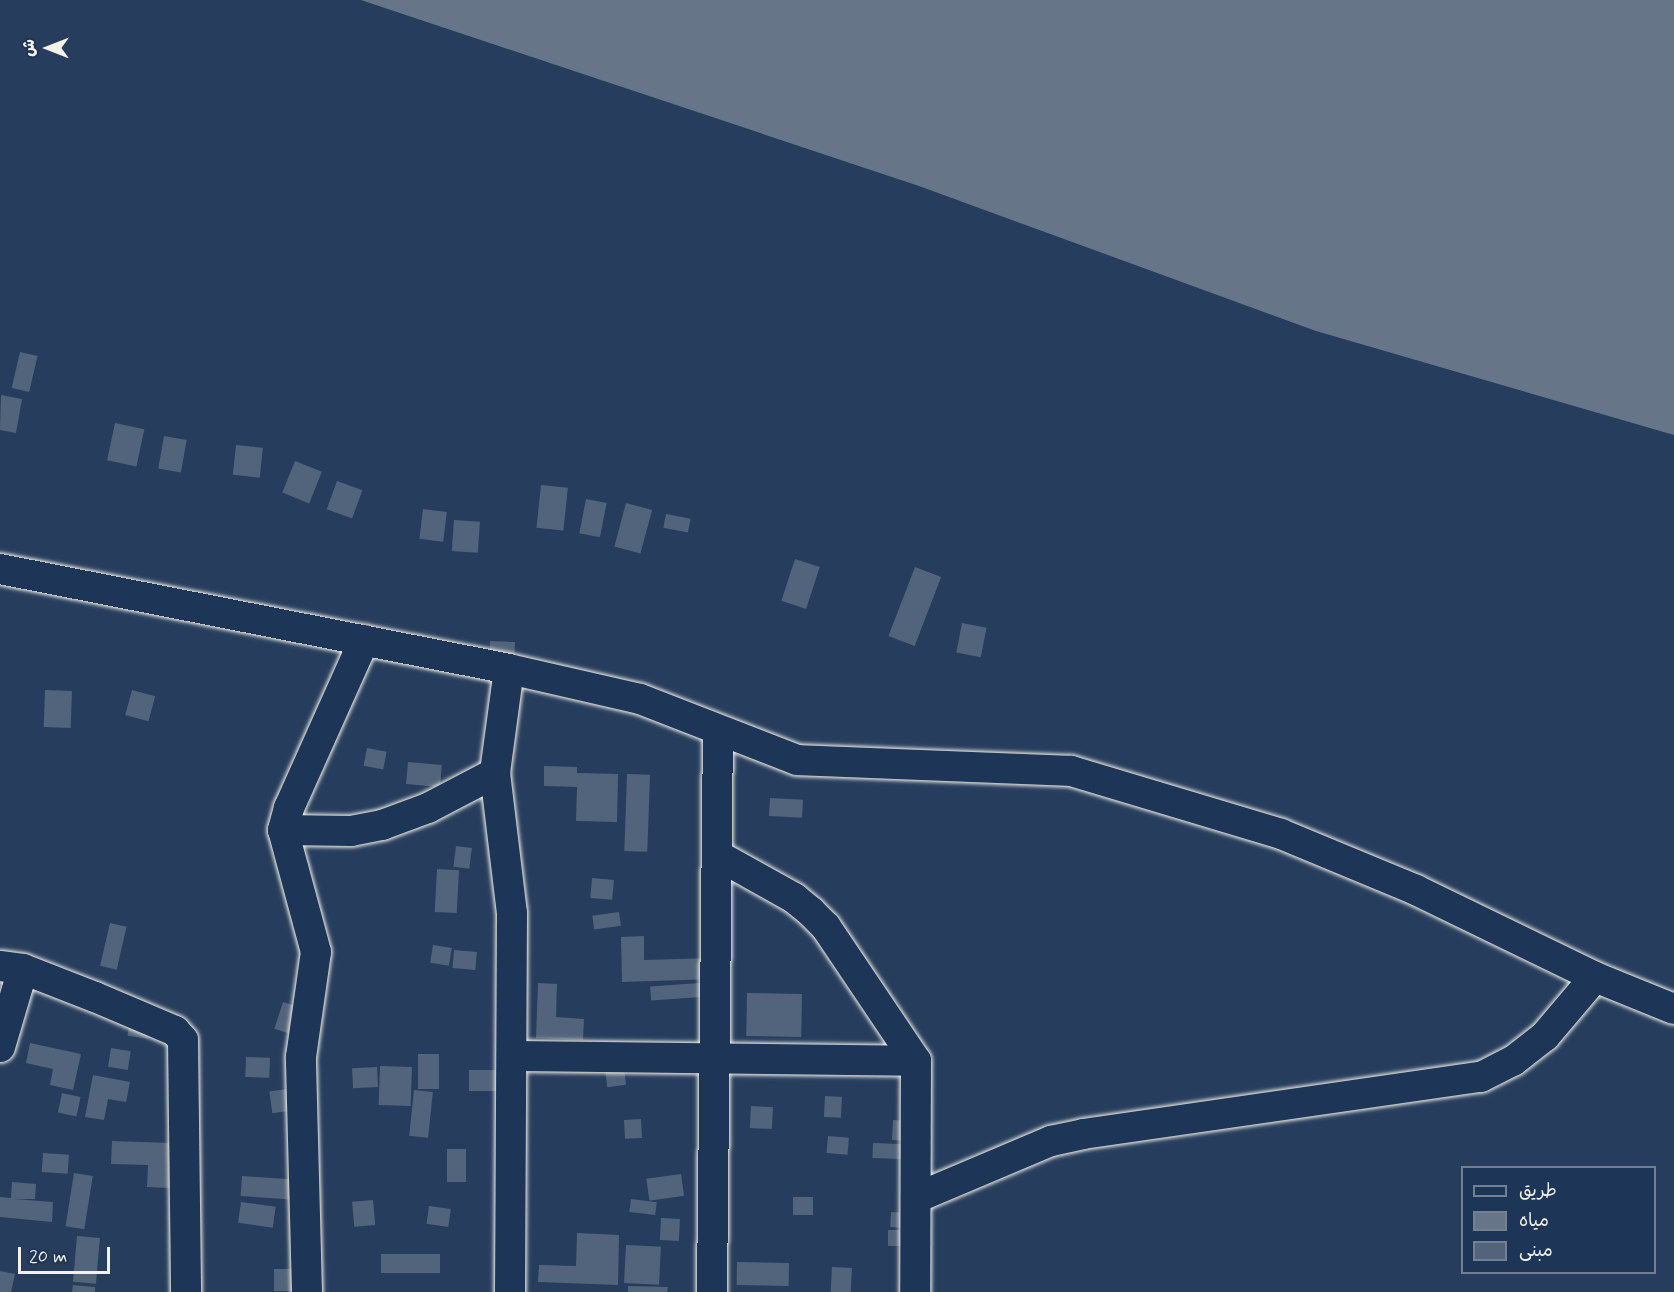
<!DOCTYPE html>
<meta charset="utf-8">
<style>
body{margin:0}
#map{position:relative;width:1674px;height:1292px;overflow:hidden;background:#263d5d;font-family:Mynerve,"Playpen Sans Arabic",sans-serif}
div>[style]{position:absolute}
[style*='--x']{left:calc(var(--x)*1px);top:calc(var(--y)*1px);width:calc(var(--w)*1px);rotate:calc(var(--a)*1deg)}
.water>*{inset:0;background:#677588}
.building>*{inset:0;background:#52647b;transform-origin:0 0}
.roads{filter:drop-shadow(0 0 2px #f4f1e8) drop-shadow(0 0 2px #f4f1e8)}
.street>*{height:30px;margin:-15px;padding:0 15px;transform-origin:15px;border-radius:15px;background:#1d3557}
span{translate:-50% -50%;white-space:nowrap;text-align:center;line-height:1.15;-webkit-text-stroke:5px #1d3557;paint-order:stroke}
.legend{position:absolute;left:1461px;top:1166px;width:195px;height:108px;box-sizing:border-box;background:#1d3557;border:2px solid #738091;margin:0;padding:8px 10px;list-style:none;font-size:18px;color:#f4f1e8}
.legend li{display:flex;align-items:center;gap:12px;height:30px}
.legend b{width:30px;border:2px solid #738091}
.north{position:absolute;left:18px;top:18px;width:60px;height:60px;-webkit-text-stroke:4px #1d3557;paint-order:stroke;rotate:270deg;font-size:16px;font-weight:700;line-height:24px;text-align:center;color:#f4f1e8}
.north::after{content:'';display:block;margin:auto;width:21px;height:27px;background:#f4f1e8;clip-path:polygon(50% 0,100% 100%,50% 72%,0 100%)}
.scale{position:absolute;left:18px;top:1247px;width:92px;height:27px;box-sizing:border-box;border:3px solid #f4f1e8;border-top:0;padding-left:8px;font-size:18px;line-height:21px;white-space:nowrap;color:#f4f1e8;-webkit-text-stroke:4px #1d3557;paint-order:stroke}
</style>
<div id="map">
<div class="water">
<i style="clip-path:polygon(361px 0,1674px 0,1674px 435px,1316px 331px,919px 186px)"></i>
</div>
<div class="building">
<i style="left:20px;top:352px;width:18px;height:37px;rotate:13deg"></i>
<i style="clip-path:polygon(1px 395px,22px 399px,16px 433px,0 430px)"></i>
<i style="left:115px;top:423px;width:30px;height:38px;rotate:12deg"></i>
<i style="left:164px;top:436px;width:23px;height:33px;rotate:10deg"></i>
<i style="left:236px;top:445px;width:27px;height:30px;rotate:6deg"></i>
<i style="left:295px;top:461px;width:29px;height:34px;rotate:22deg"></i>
<i style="left:337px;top:481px;width:27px;height:30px;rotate:20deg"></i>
<i style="left:541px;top:485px;width:27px;height:43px;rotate:6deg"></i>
<i style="left:586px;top:499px;width:21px;height:35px;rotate:11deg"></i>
<i style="left:626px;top:503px;width:27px;height:45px;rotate:15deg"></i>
<i style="left:423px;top:509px;width:24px;height:30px;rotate:7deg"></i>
<i style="left:666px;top:514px;width:25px;height:14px;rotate:11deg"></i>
<i style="left:454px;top:520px;width:26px;height:31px;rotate:4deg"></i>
<i style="left:795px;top:559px;width:26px;height:44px;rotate:18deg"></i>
<i style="left:915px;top:567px;width:28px;height:74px;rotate:21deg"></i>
<i style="left:962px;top:623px;width:25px;height:30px;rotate:11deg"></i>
<i style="left:490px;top:641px;width:25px;height:20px;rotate:2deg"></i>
<i style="left:45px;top:690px;width:27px;height:37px;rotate:2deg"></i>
<i style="left:132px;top:690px;width:24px;height:26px;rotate:15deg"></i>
<i style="left:367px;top:748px;width:20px;height:18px;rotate:11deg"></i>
<i style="left:408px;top:762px;width:34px;height:22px;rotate:5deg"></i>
<i style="clip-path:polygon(544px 766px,577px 767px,577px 773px,618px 774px,617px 822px,576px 821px,577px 787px,544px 786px)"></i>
<i style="left:627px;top:774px;width:23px;height:77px;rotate:2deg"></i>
<i style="left:770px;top:798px;width:33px;height:18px;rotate:3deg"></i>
<i style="left:456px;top:846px;width:16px;height:21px;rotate:7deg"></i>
<i style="left:437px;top:869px;width:22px;height:43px;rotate:3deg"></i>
<i style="left:592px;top:878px;width:22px;height:20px;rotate:5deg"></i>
<i style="left:619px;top:912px;width:14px;height:27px;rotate:82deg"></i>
<i style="left:110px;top:923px;width:17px;height:44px;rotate:13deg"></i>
<i style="clip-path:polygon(644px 936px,644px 960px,714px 958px,715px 979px,622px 982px,621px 937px)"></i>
<i style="left:433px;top:945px;width:19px;height:18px;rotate:9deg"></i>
<i style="left:454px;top:950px;width:23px;height:18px;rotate:5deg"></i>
<i style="left:714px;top:982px;width:14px;height:64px;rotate:86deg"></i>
<i style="clip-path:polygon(538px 983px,557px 984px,556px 1017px,584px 1019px,583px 1040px,536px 1038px)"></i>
<i style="left:747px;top:993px;width:55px;height:43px;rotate:1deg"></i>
<i style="left:283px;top:1002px;width:19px;height:28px;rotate:18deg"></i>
<i style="left:130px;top:1018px;width:21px;height:18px;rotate:8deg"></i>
<i style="clip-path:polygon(30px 1043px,81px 1054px,73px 1090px,50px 1085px,53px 1069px,26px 1063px)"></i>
<i style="left:111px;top:1048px;width:20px;height:19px;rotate:9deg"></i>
<i style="left:418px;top:1054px;width:21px;height:35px"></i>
<i style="left:246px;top:1057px;width:24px;height:20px;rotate:2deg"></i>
<i style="left:380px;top:1066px;width:32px;height:39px;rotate:2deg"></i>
<i style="left:377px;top:1067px;width:20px;height:25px;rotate:87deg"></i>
<i style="left:624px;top:1068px;width:17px;height:19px;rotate:83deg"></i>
<i style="left:507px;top:1070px;width:21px;height:38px;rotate:90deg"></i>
<i style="clip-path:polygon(93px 1075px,130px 1082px,126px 1102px,108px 1099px,104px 1120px,85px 1117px)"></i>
<i style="left:301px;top:1087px;width:22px;height:32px;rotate:82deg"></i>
<i style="left:414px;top:1090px;width:19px;height:46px;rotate:6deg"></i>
<i style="left:62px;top:1093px;width:19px;height:20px;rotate:12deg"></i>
<i style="left:825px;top:1096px;width:17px;height:21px;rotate:3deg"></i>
<i style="left:751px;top:1106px;width:22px;height:22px;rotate:3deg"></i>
<i style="left:641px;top:1119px;width:19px;height:17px;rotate:87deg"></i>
<i style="left:893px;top:1120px;width:20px;height:20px;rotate:3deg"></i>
<i style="left:828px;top:1136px;width:21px;height:17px;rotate:5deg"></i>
<i style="clip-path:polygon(112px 1141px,172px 1143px,170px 1188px,147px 1187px,148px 1165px,111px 1164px)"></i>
<i style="left:873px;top:1143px;width:34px;height:15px;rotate:2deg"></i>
<i style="left:447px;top:1149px;width:19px;height:33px"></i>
<i style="left:43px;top:1153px;width:26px;height:19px;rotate:4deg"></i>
<i style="left:74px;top:1173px;width:19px;height:54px;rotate:9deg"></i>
<i style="left:681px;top:1174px;width:22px;height:35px;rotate:82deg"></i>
<i style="left:242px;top:1176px;width:62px;height:20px;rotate:4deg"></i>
<i style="clip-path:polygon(12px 1182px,36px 1184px,35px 1199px,14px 1199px,53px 1202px,52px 1222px,0 1217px,0 1197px,11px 1198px)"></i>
<i style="left:793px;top:1197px;width:20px;height:18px"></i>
<i style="left:631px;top:1199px;width:26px;height:13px;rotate:7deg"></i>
<i style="left:373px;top:1200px;width:25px;height:21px;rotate:85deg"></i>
<i style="left:241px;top:1202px;width:35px;height:21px;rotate:8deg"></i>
<i style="left:429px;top:1206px;width:22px;height:18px;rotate:8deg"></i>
<i style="left:891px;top:1212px;width:22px;height:15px;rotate:3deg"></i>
<i style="left:661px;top:1218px;width:19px;height:22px;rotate:3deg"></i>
<i style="left:888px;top:1230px;width:26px;height:16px"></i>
<i style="clip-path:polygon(577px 1233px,619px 1235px,618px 1285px,538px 1282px,539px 1265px,576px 1266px)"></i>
<i style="left:77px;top:1236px;width:23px;height:46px;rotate:5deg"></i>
<i style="left:626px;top:1245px;width:35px;height:38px;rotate:3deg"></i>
<i style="left:440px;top:1254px;width:19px;height:59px;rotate:90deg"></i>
<i style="left:737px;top:1262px;width:52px;height:23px;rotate:1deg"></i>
<i style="left:832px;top:1267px;width:20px;height:25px;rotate:3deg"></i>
<i style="left:274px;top:1269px;width:18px;height:22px"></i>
<i style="clip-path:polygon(0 1271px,15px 1274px,11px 1292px,0 1292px)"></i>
<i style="clip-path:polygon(73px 1285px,95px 1287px,95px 1292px,72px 1292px)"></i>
<i style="clip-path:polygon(628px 1286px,668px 1287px,667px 1292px,628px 1292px)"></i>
</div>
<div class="roads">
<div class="street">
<i style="--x:0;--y:569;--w:519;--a:11.11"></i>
<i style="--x:509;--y:669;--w:134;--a:12.9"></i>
<i style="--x:640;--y:699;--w:168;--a:21.2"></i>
<i style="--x:797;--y:760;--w:274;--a:2.3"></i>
<i style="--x:1071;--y:771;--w:219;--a:16.7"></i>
<i style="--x:1281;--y:834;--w:146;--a:22.5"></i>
<i style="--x:1416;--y:890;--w:199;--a:25.9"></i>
<i style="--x:1595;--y:977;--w:85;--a:22.1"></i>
<i style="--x:509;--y:669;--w:105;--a:97.7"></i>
<i style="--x:495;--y:773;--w:141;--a:83.1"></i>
<i style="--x:512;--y:913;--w:379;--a:90.3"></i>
<i style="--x:283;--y:830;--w:68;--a:0.8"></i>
<i style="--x:351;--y:831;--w:32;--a:-11"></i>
<i style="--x:382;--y:825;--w:49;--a:-20.3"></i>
<i style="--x:428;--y:808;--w:76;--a:-27.6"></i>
<i style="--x:717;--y:855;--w:88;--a:29.2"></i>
<i style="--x:794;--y:898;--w:22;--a:39"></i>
<i style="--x:811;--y:912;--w:21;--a:45"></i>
<i style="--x:826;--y:927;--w:161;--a:56.1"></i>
<i style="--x:916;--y:1061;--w:231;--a:90.2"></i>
<i style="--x:0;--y:966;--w:23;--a:7"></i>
<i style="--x:23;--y:969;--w:77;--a:21.3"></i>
<i style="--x:95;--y:997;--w:87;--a:23"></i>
<i style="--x:175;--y:1031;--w:12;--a:48"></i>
<i style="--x:183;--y:1040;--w:252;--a:89.3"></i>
<i style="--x:0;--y:1047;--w:81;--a:-73.6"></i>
<i style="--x:512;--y:1056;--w:404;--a:0.7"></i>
<i style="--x:916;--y:1198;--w:147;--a:-22.9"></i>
<i style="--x:1051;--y:1141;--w:33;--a:-12"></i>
<i style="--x:1083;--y:1134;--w:402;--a:-8.2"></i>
<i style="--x:1481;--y:1077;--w:36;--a:-27"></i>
<i style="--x:1513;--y:1061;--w:41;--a:-38"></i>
<i style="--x:1545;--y:1036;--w:77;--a:-49.7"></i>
<i style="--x:307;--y:1292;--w:235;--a:-91.5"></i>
<i style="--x:301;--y:1057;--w:106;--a:-81.9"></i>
<i style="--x:316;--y:952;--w:126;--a:-105.1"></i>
<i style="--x:283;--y:830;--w:23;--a:-75"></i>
<i style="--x:289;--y:808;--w:184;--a:-65.9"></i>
<i style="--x:712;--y:1292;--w:561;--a:-89.39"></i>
</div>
</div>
<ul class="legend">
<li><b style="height:8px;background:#1d3557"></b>طريق</li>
<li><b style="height:16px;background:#677588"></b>مياه</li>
<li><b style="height:16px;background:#52647b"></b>مبنى</li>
</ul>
<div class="north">ش</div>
<div class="scale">20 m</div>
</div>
